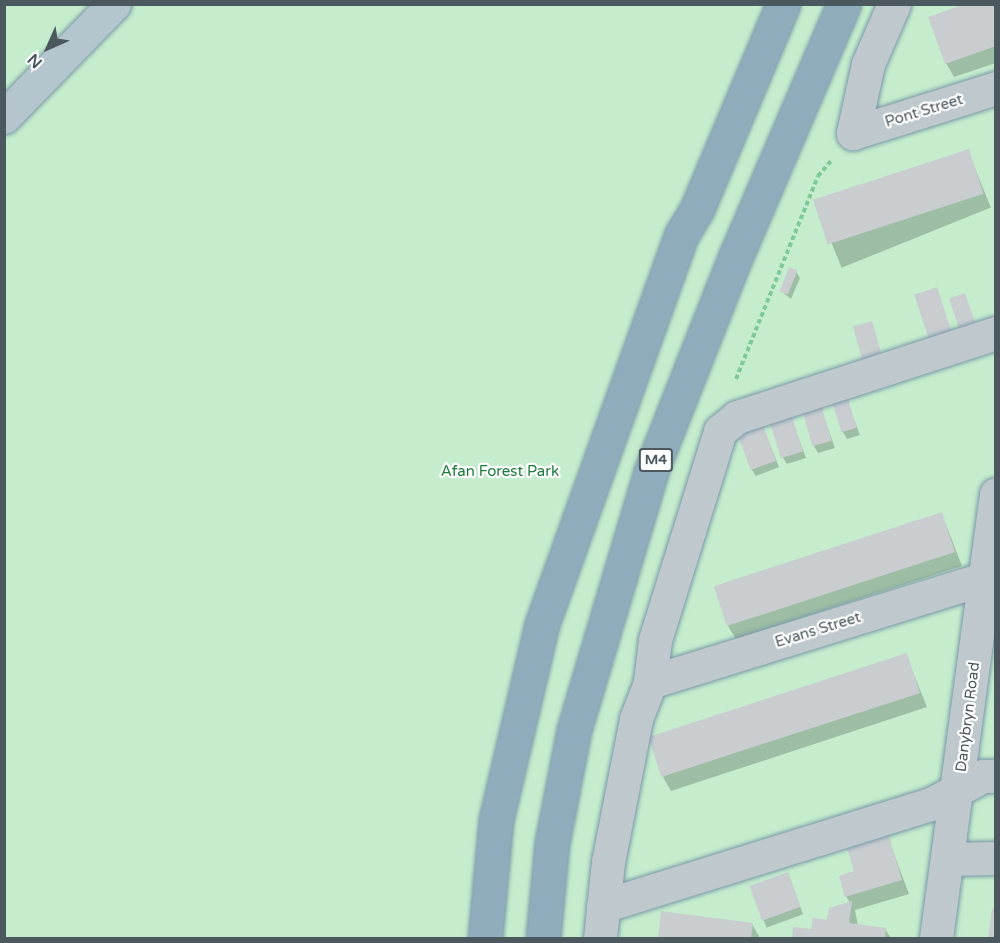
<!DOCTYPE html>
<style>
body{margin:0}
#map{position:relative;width:1000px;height:943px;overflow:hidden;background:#f4f2f2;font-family:"Varela Round",sans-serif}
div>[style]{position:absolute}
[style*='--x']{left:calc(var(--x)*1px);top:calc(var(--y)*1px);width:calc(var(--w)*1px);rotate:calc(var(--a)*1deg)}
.green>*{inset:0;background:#c5edcd;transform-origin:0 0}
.shadow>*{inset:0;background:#0003;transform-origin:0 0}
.building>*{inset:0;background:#c9cdd0;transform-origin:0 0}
.path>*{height:4px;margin-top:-2px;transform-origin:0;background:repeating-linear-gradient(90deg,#7fc898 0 4.5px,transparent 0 7.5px)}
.roads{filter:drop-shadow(0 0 2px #7997a8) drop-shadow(0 0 2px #7997a8)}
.minor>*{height:33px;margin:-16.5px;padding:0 16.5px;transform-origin:16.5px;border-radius:16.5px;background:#bfc8cd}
.major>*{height:33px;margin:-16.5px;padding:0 16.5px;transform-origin:16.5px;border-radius:16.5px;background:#b4c5ce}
.highway>*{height:33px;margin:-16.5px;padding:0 16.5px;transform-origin:16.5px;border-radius:16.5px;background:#8eacbc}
span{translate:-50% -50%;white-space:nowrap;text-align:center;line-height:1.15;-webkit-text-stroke:4.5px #fff;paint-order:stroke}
.shield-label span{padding:2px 4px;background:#fff;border:2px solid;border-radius:4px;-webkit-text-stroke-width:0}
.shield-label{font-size:14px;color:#4b585e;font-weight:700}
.street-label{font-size:15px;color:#4b585e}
.park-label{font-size:15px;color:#1f7b3d}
.frame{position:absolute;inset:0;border:6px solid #4b585e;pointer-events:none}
.north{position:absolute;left:18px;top:18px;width:60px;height:60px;-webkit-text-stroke:4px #fff;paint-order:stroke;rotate:225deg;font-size:16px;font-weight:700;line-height:24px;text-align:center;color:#4b585e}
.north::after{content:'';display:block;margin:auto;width:21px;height:27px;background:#4b585e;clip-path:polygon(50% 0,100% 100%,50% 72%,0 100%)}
</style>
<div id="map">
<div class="green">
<i style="left:5px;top:5px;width:990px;height:933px"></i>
</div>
<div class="shadow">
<i style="clip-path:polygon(996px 4px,996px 63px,954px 77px,946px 63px)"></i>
<i style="left:968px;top:151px;width:61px;height:161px;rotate:68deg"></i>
<i style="clip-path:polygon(796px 272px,800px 278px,791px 299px,781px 291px)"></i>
<i style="clip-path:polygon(847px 400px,860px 435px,847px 439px,843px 432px)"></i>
<i style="clip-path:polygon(821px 409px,835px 448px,818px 453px,814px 446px)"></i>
<i style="clip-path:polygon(791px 418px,806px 458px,787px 464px,783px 458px)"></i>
<i style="clip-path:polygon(763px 427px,779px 467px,756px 476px,752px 470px)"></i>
<i style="clip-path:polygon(942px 514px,962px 566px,736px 639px,728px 626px,716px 588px)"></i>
<i style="clip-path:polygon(906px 655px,927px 707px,671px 791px,663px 777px)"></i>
<i style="clip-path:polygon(888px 838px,909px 894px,855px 910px,858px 926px,885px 929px,891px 938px,793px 938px,794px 928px,812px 930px,850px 903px,846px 896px,856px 872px)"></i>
<i style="left:788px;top:873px;width:44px;height:39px;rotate:70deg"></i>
<i style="clip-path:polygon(662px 913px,752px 924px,760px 938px,659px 938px)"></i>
</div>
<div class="building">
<i style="clip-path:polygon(965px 4px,996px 4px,996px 46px,945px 64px,928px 17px)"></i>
<i style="left:969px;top:149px;width:47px;height:164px;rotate:72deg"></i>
<i style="left:789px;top:267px;width:9px;height:26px;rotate:21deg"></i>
<i style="left:937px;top:287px;width:48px;height:24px;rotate:72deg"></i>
<i style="left:965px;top:293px;width:34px;height:17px;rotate:71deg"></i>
<i style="left:872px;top:321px;width:36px;height:20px;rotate:74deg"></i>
<i style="left:848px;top:399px;width:30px;height:16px;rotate:73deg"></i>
<i style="left:822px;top:407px;width:35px;height:20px;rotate:74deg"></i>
<i style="left:792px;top:416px;width:37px;height:23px;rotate:73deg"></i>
<i style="left:763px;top:425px;width:38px;height:27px;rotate:70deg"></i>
<i style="left:942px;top:512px;width:42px;height:240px;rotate:72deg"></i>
<i style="left:907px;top:653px;width:42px;height:272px;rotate:72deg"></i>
<i style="clip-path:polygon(889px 836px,902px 880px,845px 897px,839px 876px,854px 871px,847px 848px)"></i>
<i style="left:788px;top:872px;width:37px;height:41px;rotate:70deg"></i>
<i style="clip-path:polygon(852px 901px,849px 923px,886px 928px,885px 938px,792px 938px,793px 927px,811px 929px,813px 918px,827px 920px,829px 908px)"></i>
<i style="clip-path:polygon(992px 909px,996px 909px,996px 938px,988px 938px)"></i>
<i style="clip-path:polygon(661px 911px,753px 923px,751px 938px,658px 938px)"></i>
</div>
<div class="path">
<i style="--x:736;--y:379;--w:219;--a:-68"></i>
<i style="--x:818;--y:176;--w:20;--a:-49"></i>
</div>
<div class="roads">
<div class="minor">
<i style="--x:894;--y:4;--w:65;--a:113.4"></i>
<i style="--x:868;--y:64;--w:71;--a:102.3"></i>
<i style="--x:853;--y:133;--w:150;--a:-17.5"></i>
<i style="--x:650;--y:682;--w:362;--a:-17.2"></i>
<i style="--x:948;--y:859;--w:48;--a:-1.2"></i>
<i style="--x:603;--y:906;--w:343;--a:-17.3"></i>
<i style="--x:931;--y:804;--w:59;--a:-28.3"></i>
<i style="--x:983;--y:776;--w:13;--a:0"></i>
<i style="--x:600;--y:938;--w:76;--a:-84"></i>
<i style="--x:608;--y:862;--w:146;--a:-78.9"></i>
<i style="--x:636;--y:719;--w:40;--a:-69"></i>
<i style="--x:650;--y:682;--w:42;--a:-83.2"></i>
<i style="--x:655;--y:640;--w:219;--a:-72.7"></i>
<i style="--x:720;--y:431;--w:22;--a:-39"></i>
<i style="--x:737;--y:417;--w:272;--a:-18"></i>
<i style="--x:936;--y:938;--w:448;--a:-82.3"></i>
</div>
<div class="major">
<i style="--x:4;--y:117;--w:158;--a:-45.8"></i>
</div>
<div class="highway">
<i style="--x:485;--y:938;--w:119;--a:-84.7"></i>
<i style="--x:496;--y:820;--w:201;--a:-76.8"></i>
<i style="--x:542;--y:624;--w:414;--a:-70.3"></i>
<i style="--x:682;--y:234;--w:29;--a:-59"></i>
<i style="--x:697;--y:209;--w:222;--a:-67.2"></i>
<i style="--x:543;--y:938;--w:95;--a:-84.6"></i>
<i style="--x:552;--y:843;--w:115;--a:-79"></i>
<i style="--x:574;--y:730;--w:270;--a:-73.4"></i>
<i style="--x:651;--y:471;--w:229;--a:-68.5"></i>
<i style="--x:735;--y:258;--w:276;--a:-66.8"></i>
</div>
</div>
<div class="shield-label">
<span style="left:656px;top:460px">M4</span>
</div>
<div class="street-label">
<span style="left:924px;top:111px;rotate:-17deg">Pont Street</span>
<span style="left:818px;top:630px;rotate:-17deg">Evans Street</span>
<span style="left:968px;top:717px;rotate:-83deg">Danybryn Road</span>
</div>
<div class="park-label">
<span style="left:500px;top:472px">Afan Forest Park</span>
</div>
<div class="frame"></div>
<div class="north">N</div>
</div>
